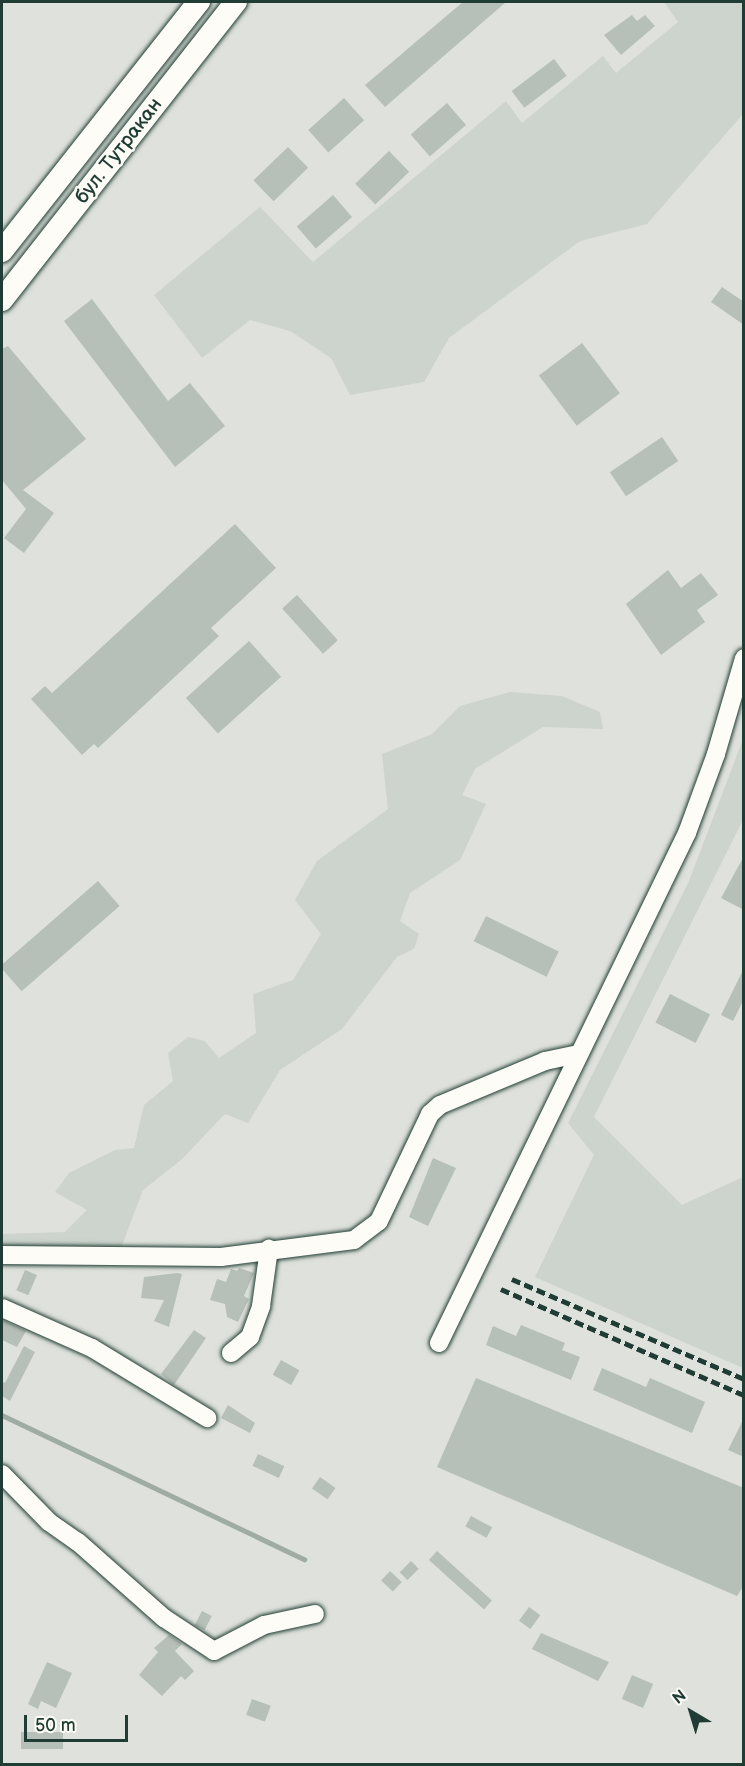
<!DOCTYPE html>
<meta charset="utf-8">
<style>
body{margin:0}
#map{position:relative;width:745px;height:1766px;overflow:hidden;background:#f0f1eb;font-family:"Balsamiq Sans",sans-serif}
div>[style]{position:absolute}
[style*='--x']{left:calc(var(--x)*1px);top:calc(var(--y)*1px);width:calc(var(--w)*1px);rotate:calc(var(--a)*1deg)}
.built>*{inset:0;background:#dfe2dc;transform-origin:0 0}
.green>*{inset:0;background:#cdd3cd}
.stream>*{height:4.5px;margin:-2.25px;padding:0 2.25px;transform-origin:2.25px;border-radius:2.25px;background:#9faca4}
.building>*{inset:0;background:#b6bfb8;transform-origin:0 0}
.roads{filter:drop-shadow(0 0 2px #1f3d34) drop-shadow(0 0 2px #1f3d34)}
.minor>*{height:18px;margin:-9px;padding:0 9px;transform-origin:9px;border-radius:9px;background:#fdfcf7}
.major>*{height:22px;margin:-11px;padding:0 11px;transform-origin:11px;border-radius:11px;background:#fdfcf7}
.rail>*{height:4.5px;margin-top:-2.25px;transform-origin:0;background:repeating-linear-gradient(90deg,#1f3d34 0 9px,transparent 0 13.5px)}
span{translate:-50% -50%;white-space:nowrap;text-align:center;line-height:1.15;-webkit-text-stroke:5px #fdfcf7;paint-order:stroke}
.street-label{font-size:20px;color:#1f3d34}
.frame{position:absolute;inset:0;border:3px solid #1f3d34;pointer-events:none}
.north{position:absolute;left:661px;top:1682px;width:60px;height:60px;-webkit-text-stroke:4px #fdfcf7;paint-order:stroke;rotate:322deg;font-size:16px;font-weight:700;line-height:24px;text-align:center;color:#1f3d34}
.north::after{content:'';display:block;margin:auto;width:21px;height:27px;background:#1f3d34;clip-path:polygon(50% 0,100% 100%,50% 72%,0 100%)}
.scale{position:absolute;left:24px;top:1715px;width:104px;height:27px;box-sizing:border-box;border:3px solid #1f3d34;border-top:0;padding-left:8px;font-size:18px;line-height:21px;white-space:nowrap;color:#1f3d34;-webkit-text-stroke:4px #fdfcf7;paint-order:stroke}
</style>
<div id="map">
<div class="built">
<i style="left:2px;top:2px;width:741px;height:1762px"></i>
</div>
<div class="green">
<i style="clip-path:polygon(664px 2px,743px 2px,743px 114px,647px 224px,580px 241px,449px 338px,424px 382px,350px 395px,331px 358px,290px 331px,250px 320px,202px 358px,154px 295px,260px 207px,313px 262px,506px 101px,522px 123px,603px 56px,616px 73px,678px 22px)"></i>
<i style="clip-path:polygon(510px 692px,562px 696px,600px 712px,603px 729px,543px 727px,475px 769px,462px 795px,486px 804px,460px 860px,410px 893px,400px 921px,419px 934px,414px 949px,397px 957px,342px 1029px,280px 1070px,248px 1123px,225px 1114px,181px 1160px,143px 1190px,121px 1248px,2px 1245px,2px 1234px,65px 1232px,87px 1210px,55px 1192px,69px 1173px,115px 1150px,134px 1148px,144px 1105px,173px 1081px,168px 1053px,188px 1037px,205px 1041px,219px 1058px,256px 1033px,253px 994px,293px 980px,321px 934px,295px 900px,317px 861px,388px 809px,382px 754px,432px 734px,460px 706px)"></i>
<i style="clip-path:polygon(743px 739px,743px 820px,594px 1117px,682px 1205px,743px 1177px,743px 1368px,535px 1277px,594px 1155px,568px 1123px,689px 881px)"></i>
</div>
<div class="stream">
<i style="--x:2;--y:1415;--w:335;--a:25.5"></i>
</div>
<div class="building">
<i style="clip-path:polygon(463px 2px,506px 2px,385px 107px,365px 85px)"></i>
<i style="clip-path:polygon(632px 15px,637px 21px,645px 15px,655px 26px,621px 55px,604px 35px)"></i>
<i style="left:554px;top:59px;width:21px;height:53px;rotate:53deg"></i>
<i style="left:344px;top:98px;width:30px;height:48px;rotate:48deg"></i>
<i style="left:447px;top:103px;width:29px;height:48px;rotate:49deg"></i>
<i style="left:288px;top:147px;width:29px;height:48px;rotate:46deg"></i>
<i style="left:389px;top:151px;width:29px;height:47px;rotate:46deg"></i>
<i style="left:333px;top:195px;width:29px;height:48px;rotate:49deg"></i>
<i style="clip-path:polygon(722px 287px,744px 302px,744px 325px,711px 302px)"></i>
<i style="clip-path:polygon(92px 299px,168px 401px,190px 383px,225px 426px,175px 467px,64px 321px)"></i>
<i style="left:582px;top:343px;width:63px;height:54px;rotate:53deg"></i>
<i style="clip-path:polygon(8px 346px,86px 439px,23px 490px,54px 513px,24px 553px,4px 538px,26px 509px,2px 480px,2px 349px)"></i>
<i style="left:662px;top:437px;width:29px;height:63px;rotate:56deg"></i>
<i style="clip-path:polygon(235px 524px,276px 568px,211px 628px,219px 636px,98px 748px,94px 744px,82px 755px,31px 699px,45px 686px,52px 693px)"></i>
<i style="clip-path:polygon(668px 570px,681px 588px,701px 573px,718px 595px,697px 610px,705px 622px,661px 655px,626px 604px)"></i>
<i style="left:297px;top:595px;width:61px;height:20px;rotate:48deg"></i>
<i style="left:249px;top:641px;width:48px;height:85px;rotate:48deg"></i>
<i style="clip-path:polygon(744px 856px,744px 910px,721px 898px)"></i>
<i style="left:98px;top:881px;width:33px;height:130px;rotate:49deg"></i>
<i style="left:486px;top:916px;width:81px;height:28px;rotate:26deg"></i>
<i style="clip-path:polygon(744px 968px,744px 999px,733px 1021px,721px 1015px)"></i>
<i style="left:670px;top:994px;width:45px;height:32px;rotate:27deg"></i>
<i style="clip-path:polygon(433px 1158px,456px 1168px,428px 1226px,409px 1217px)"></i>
<i style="clip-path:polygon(239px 1268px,254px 1273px,244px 1296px,249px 1299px,238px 1322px,227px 1317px,225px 1304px,210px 1300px,217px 1279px,226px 1282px,231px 1269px,237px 1271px)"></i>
<i style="left:25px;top:1270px;width:13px;height:22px;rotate:23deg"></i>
<i style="clip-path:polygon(177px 1273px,182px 1274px,169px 1327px,154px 1321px,164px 1300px,141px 1298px,144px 1277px)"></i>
<i style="clip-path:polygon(2px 1320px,26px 1331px,17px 1347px,2px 1340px)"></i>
<i style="clip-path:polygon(521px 1325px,565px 1343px,562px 1350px,580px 1357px,571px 1380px,486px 1345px,493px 1326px,516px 1336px)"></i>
<i style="clip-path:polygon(194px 1330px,206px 1338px,174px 1385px,161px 1374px)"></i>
<i style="clip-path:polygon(24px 1346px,35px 1352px,10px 1401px,2px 1396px,2px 1381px,5px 1383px)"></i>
<i style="left:281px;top:1360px;width:21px;height:17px;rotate:29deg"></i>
<i style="clip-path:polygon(602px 1368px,646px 1387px,650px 1378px,705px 1402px,692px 1433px,593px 1390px)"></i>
<i style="clip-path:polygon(476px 1378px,744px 1488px,744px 1585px,737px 1596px,437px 1467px)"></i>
<i style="clip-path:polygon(228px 1405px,255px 1423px,250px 1433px,221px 1418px)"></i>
<i style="clip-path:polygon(744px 1418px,744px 1457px,728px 1450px)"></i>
<i style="left:258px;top:1454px;width:29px;height:13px;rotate:25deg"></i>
<i style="left:320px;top:1477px;width:19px;height:14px;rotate:35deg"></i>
<i style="left:471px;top:1516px;width:24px;height:12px;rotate:28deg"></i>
<i style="left:437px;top:1551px;width:74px;height:12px;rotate:42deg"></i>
<i style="left:411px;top:1561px;width:11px;height:16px;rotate:45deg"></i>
<i style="left:390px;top:1571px;width:16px;height:13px;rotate:43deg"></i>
<i style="left:529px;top:1607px;width:14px;height:17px;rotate:36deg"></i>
<i style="left:202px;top:1611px;width:11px;height:16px;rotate:27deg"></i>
<i style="clip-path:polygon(541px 1633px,609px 1662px,598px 1681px,532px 1649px)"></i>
<i style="clip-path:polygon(169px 1635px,182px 1644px,175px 1651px,194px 1671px,185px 1680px,181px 1676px,162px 1696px,139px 1675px,158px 1652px,154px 1648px)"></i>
<i style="clip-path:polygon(47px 1662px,72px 1673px,56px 1708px,41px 1701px,38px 1709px,28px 1704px)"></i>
<i style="left:632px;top:1675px;width:23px;height:26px;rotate:23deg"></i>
<i style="left:252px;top:1699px;width:20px;height:17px;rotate:20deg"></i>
<i style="left:63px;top:1732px;width:17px;height:42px;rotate:90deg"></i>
</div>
<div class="roads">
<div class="minor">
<i style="--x:2;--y:1255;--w:219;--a:0.5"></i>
<i style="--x:221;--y:1257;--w:134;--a:-7.3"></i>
<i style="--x:354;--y:1240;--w:31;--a:-37"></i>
<i style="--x:379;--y:1221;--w:119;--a:-64.5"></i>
<i style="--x:430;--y:1114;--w:13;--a:-42"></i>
<i style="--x:440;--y:1105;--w:114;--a:-22.7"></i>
<i style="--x:545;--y:1061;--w:34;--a:-12"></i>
<i style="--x:2;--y:1308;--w:98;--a:24"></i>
<i style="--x:92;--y:1348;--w:135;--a:31.3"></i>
<i style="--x:439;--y:1343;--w:567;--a:-64.07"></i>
<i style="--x:687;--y:833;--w:84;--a:-69.8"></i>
<i style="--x:716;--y:754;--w:100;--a:-73.7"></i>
<i style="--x:231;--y:1353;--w:25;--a:-40"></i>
<i style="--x:250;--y:1337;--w:33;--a:-70"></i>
<i style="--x:261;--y:1306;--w:58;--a:-82"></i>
<i style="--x:2;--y:1474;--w:67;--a:45.6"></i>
<i style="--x:49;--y:1522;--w:35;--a:35"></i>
<i style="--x:78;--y:1542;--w:115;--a:41.5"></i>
<i style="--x:164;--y:1618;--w:60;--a:33.4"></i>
<i style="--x:214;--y:1651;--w:56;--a:-27.5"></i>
<i style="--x:264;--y:1625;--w:52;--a:-12.2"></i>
</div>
<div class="major">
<i style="--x:2;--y:251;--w:318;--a:-51.7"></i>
<i style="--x:2;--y:300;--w:379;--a:-51.9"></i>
</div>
</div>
<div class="rail">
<i style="--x:512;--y:1279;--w:253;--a:23.3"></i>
<i style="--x:501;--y:1289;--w:265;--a:23.6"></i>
</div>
<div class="street-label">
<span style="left:119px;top:151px;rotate:-52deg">бул. Тутракан</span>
</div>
<div class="frame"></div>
<div class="north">N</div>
<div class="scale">50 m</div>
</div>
